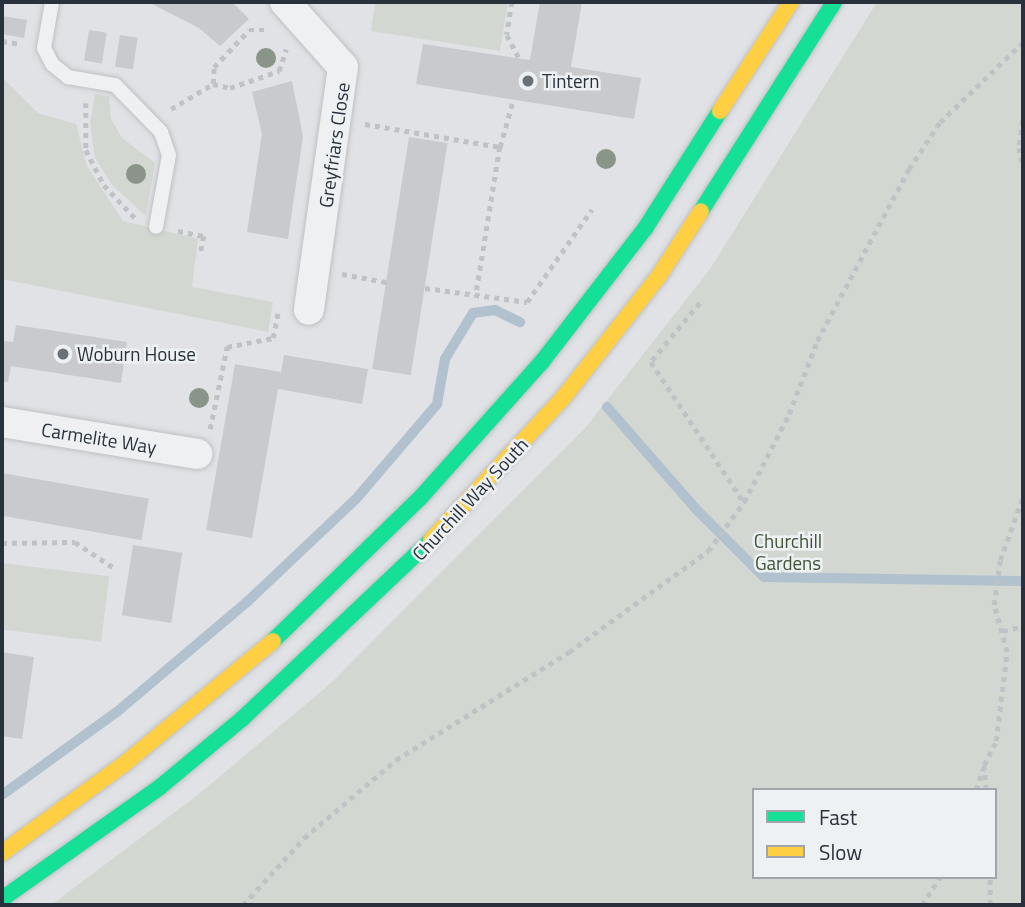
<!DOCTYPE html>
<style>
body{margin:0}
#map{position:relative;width:1025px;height:907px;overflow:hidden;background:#e0e2e5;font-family:"Titillium Web",sans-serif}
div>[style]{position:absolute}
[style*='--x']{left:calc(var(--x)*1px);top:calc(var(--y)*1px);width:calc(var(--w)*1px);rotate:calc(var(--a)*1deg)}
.green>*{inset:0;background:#d2d8d1;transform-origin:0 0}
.stream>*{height:10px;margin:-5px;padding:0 5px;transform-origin:5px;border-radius:5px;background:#b1c1cd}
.building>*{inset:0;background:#c8cacd;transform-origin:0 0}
.path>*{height:4.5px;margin-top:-2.25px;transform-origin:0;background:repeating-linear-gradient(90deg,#c0c3c5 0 5px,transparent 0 10px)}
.roads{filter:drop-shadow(0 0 2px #bfc0c3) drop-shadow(0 0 2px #bfc0c3)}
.lane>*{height:14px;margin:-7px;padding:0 7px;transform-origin:7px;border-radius:7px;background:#eff0f2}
.street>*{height:30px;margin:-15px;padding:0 15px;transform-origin:15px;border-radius:15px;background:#eff0f2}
.fast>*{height:16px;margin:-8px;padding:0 8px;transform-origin:8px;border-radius:8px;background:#16e098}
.slow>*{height:16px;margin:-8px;padding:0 8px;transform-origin:8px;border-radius:8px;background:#ffcf43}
.trees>*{width:20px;height:20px;margin:-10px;border-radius:50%;background:#899586}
.dots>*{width:19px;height:19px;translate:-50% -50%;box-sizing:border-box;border:4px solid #eef1f4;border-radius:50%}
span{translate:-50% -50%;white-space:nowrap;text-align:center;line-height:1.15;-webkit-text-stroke:5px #eef1f4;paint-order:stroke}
.poi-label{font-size:19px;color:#29323c}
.left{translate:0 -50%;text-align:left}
.street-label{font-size:19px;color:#29323c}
.park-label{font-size:19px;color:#415638}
.frame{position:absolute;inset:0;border:4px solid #29323c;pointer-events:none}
.legend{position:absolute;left:752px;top:788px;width:245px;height:91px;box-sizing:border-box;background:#eef1f4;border:2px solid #9fa5aa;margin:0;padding:9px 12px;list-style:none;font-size:21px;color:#29323c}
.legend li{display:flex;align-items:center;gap:14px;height:35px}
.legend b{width:35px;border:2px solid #9fa5aa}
</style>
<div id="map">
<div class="green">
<i style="clip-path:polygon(375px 2px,508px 2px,500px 51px,371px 31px)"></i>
<i style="clip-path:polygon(evenodd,877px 2px,1023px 2px,1023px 905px,51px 905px,199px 794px,331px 683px,586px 427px,710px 269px,877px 2px,754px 790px,995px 790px,995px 877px,754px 877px,754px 790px)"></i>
<i style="clip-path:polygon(2px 77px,38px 113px,76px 124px,87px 166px,123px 221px,198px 239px,192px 287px,273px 302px,268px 332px,2px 279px)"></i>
<i style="clip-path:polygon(95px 94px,109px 96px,111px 119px,122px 138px,155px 163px,146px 216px,112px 185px,95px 158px,90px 123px)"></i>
<i style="left:2px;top:563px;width:108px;height:66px;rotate:7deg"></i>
</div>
<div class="stream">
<i style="--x:607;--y:407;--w:134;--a:48.9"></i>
<i style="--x:695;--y:508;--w:98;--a:45"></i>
<i style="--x:764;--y:577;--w:259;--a:0.9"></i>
<i style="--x:2;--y:795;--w:143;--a:-35.9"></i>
<i style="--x:118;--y:711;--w:169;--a:-40.2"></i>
<i style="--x:247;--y:602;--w:150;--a:-43.4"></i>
<i style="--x:356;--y:499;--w:125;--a:-49.5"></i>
<i style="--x:437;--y:404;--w:46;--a:-79.9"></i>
<i style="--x:445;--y:359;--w:54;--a:-58.7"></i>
<i style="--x:473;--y:313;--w:22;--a:-8"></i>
<i style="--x:495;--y:310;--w:28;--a:26"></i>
</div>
<div class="building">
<i style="clip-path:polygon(148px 2px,232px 2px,249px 19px,220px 46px,199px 28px)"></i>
<i style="clip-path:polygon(540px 2px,582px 2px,571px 67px,641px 78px,634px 119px,416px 84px,423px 44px,530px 60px)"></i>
<i style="clip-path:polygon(2px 16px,27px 20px,24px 38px,2px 34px)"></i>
<i style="left:89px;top:30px;width:18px;height:31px;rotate:9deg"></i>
<i style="left:120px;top:35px;width:18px;height:32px;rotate:9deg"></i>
<i style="clip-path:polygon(292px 81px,303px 136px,288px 239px,247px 232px,262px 134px,252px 92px)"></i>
<i style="left:409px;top:137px;width:39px;height:235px;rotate:9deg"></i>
<i style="clip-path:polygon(16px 325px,127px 342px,121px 383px,11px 366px,8px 382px,2px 381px,2px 341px,13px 342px)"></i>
<i style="clip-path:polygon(284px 355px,368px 369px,362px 404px,278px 389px,252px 538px,206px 530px,235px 364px,281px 372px)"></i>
<i style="left:2px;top:473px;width:149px;height:42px;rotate:10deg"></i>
<i style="left:133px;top:545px;width:50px;height:71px;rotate:9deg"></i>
<i style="clip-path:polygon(2px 652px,34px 657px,22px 739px,2px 736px)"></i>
</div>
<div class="path">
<i style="--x:512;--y:2;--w:33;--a:99"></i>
<i style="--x:507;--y:35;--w:27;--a:62"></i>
<i style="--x:2;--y:41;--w:20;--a:9"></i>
<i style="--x:213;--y:84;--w:17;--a:13"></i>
<i style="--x:230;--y:88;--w:52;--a:-19.1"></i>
<i style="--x:279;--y:71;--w:23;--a:-72"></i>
<i style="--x:86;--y:103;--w:47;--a:90"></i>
<i style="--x:86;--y:150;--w:39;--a:63"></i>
<i style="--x:104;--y:185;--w:47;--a:46.7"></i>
<i style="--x:171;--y:109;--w:49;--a:-30.8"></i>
<i style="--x:213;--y:84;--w:17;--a:-87"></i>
<i style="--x:214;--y:67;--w:51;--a:-46.6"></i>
<i style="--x:249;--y:30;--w:20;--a:0"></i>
<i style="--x:1023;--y:120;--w:28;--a:98"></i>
<i style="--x:1019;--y:148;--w:17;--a:77"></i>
<i style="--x:365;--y:124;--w:137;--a:9.7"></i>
<i style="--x:500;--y:147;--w:151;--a:99.2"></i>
<i style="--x:500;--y:147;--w:49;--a:-74.5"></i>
<i style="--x:178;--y:231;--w:26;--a:11"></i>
<i style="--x:204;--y:236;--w:15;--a:101"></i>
<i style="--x:342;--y:274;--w:45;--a:10.3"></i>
<i style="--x:425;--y:288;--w:103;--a:7.8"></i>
<i style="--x:527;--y:302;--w:113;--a:-55"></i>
<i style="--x:700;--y:303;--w:77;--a:129.7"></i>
<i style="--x:651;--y:362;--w:167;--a:56.5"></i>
<i style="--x:210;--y:429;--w:84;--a:-78.3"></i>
<i style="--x:227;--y:347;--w:47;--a:-11.1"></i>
<i style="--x:273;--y:338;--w:25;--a:-79"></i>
<i style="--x:2;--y:543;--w:73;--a:-0.8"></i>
<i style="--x:75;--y:542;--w:50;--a:33.7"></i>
<i style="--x:1003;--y:631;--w:21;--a:-14"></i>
<i style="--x:976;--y:790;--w:22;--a:-72"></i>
<i style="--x:986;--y:790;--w:25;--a:-95"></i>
<i style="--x:984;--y:765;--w:27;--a:-63"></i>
<i style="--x:996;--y:741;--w:90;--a:-83"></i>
<i style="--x:1007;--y:652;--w:49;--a:-105.5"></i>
<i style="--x:994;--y:605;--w:45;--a:-82.4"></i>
<i style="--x:1000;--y:560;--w:68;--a:-70.2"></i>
<i style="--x:243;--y:905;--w:91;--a:-47.7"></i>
<i style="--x:304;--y:838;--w:121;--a:-40.3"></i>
<i style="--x:396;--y:760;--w:204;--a:-32"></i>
<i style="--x:569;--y:652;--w:172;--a:-36"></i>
<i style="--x:708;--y:551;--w:61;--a:-53.7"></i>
<i style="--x:744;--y:502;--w:99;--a:-62.9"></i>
<i style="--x:789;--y:414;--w:78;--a:-69"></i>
<i style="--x:817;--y:341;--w:195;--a:-61.9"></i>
<i style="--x:909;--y:169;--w:56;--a:-56.6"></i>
<i style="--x:940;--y:122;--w:115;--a:-43.9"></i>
<i style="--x:922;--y:905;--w:33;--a:-57"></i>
<i style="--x:990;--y:905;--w:28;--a:-90"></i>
</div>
<div class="roads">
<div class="lane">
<i style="--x:52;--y:2;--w:47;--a:99.9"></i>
<i style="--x:44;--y:48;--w:18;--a:63"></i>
<i style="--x:52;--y:64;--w:21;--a:39"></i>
<i style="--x:68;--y:77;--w:48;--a:9.7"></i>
<i style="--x:115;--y:85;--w:66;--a:45.6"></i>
<i style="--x:161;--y:132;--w:24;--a:71"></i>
<i style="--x:169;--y:155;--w:73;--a:100.2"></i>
</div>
<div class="street">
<i style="--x:285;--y:2;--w:87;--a:48.3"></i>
<i style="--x:343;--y:67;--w:245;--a:98"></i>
<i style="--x:2;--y:422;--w:198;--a:9.3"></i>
</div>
<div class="fast">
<i style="--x:701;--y:211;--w:248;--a:-57.5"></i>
<i style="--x:273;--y:641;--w:206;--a:-44.2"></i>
<i style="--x:421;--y:497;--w:180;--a:-48.2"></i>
<i style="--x:541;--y:363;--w:172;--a:-52.3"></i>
<i style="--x:646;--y:227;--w:138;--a:-57.5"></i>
<i style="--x:2;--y:899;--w:194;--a:-35.3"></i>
<i style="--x:160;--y:787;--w:108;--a:-39.7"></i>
<i style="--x:243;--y:718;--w:259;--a:-43.4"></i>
</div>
<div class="slow">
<i style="--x:720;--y:111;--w:130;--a:-56.9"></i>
<i style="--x:431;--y:540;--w:194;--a:-47.1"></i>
<i style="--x:563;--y:398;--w:155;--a:-51.8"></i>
<i style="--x:659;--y:276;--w:77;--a:-57.1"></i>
<i style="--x:2;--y:853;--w:151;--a:-36.1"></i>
<i style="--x:124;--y:764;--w:193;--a:-39.5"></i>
</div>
</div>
<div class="trees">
<i style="left:266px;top:58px"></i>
<i style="left:606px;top:159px"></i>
<i style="left:136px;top:174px"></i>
<i style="left:199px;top:398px"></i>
</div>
<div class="dots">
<i style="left:528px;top:81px;background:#697077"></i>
<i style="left:63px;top:354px;background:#697077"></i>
</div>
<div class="poi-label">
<span class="left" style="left:542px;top:81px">Tintern</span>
<span class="left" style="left:77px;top:354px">Woburn House</span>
</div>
<div class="street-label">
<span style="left:334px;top:145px;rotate:-82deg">Greyfriars Close</span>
<span style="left:99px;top:438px;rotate:9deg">Carmelite Way</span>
<span style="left:470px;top:499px;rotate:-47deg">Churchill Way South</span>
</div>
<div class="park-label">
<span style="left:788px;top:552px">Churchill<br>Gardens</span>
</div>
<div class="frame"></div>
<ul class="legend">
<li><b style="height:9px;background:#16e098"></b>Fast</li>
<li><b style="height:9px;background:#ffcf43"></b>Slow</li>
</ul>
</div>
